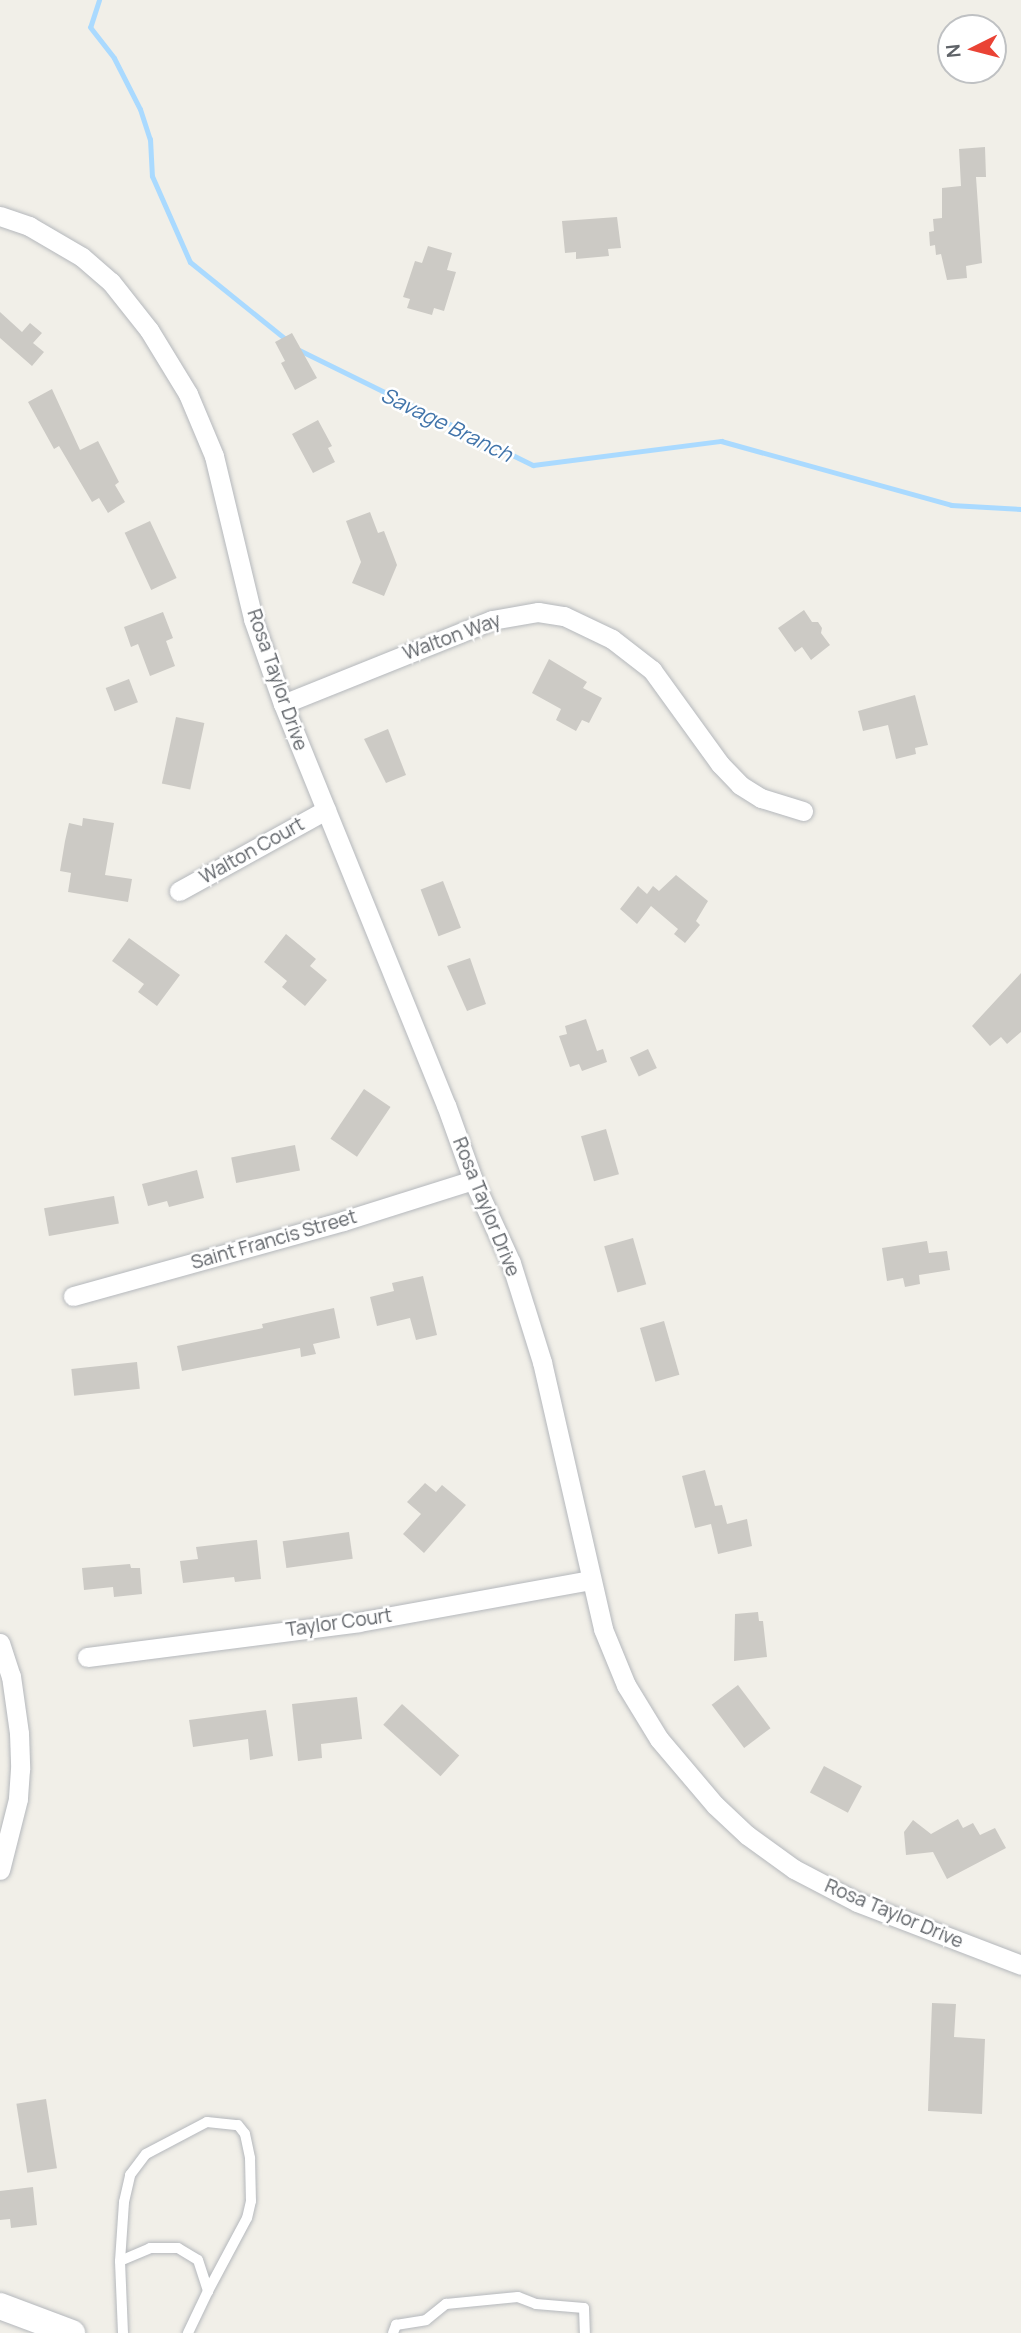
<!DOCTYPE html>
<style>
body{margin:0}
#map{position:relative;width:1021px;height:2333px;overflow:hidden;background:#f1efe8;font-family:Manrope,sans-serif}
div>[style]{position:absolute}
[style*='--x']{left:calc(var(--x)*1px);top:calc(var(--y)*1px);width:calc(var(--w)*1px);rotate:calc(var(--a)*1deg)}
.stream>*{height:5px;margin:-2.5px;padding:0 2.5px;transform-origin:2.5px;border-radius:2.5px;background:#aadaff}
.building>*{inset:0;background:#cccac5;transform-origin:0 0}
.roads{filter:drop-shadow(0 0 2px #b5b8bc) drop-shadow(0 0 2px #b5b8bc)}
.lane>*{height:10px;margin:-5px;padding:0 5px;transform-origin:5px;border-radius:5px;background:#fff}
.street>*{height:19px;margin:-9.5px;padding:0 9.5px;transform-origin:9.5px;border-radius:9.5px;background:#fff}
.secondary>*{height:26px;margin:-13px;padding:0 13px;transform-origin:13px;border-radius:13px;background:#fff}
span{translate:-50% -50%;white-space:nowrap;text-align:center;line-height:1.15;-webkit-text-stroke:5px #fff;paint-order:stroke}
.street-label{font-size:19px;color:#5f6368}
.water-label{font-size:21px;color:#4174aa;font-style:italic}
.north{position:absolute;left:937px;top:14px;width:70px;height:70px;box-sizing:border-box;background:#fff;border:2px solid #bfc1c3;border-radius:50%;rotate:264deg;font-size:19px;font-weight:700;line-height:28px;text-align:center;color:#5f6368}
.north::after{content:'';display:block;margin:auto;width:24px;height:32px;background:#ea4335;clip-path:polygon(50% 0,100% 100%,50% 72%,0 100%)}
</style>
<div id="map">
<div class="stream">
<i style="--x:99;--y:0;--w:28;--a:108"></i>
<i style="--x:90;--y:27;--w:39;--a:52"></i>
<i style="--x:114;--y:58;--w:57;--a:63"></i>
<i style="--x:140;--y:109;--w:32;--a:72"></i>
<i style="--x:150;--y:139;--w:37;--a:87"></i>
<i style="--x:152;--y:176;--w:94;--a:66.2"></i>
<i style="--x:190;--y:262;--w:126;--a:38.9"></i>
<i style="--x:299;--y:350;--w:261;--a:26.2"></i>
<i style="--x:533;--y:465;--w:190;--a:-7.3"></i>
<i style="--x:721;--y:441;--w:239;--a:15.5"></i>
<i style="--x:951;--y:505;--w:70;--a:3.3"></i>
</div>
<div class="building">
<i style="clip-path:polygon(985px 147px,986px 177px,976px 177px,982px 263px,966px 266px,967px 278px,947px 280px,941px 254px,936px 255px,935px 245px,930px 246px,929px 232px,934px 231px,933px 219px,942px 218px,942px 188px,961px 186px,959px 149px)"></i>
<i style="clip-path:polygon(617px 217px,621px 248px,608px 249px,609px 256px,576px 259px,576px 252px,565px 253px,562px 221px)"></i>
<i style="clip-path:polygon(428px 246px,452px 253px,447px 270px,456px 272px,444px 311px,434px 308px,432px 315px,407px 308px,410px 299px,403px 297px,415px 261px,422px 263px)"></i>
<i style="clip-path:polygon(0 312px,22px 332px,30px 323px,42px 333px,33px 343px,44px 352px,32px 366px,0 338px)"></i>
<i style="clip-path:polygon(292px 333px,317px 378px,295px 390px,281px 363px,285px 361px,275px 342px)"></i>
<i style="clip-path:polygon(52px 389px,80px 450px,98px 441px,119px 482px,115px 485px,125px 502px,108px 513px,99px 498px,92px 502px,59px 446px,54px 449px,28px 402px)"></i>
<i style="clip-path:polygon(318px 420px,332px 446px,328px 448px,335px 462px,313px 473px,292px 434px)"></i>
<i style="clip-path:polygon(370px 512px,378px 533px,384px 531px,397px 565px,384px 596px,352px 583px,361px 562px,346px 521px)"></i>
<i style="left:150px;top:521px;width:63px;height:28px;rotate:65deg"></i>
<i style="clip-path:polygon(804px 610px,812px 622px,818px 622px,822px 628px,821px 633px,830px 645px,811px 660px,802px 647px,795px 652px,778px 628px)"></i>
<i style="clip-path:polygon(163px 612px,173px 638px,166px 641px,175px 666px,150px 676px,138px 644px,131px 647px,124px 627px)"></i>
<i style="clip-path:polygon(549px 659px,587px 682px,583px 688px,602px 698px,589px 723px,582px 720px,576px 731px,556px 720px,561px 709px,532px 693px)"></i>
<i style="left:129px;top:679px;width:25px;height:25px;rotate:69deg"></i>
<i style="clip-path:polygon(915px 695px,928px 745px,915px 748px,916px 754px,896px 759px,888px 725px,863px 731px,858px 711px)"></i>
<i style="left:176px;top:717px;width:29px;height:68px;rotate:12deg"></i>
<i style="clip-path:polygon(388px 729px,406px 775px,386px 783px,364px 739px)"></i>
<i style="clip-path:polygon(83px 818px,114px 823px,105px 875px,132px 879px,128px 902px,68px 892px,71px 873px,60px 871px,65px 841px,69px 823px,82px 826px)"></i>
<i style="clip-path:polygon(676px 875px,708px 901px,696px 921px,700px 925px,685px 943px,674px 934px,678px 929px,651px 906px,637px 924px,620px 909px,638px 886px,647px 894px,653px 886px,659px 891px)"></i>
<i style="left:443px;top:881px;width:50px;height:24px;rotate:69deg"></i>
<i style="clip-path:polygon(286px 934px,316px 959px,310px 966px,327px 980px,305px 1006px,282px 987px,287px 981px,264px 962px)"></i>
<i style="clip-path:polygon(129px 938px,180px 975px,157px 1006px,138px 992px,144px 984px,112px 961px)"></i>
<i style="clip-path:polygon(470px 958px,486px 1004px,467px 1011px,447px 966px)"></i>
<i style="clip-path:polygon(1021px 973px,1021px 1032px,1007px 1044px,1001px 1037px,990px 1046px,972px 1026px)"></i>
<i style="clip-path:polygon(586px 1019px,597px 1051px,603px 1049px,607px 1062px,582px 1071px,579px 1064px,570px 1067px,559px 1036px,567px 1034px,565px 1026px)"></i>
<i style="left:648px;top:1049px;width:21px;height:20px;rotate:65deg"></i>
<i style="left:364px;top:1089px;width:32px;height:60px;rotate:34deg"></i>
<i style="left:606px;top:1129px;width:47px;height:26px;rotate:74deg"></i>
<i style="left:295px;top:1145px;width:26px;height:65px;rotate:79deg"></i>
<i style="clip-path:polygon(197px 1170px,204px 1198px,169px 1207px,167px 1201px,148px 1206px,142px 1184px)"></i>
<i style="left:114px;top:1196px;width:28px;height:71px;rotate:80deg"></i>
<i style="left:633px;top:1238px;width:48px;height:30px;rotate:74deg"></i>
<i style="clip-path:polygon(927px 1241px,929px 1253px,947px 1251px,950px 1270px,919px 1275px,920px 1284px,905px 1287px,903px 1278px,887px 1281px,882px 1248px)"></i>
<i style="clip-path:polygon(423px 1276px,437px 1335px,416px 1340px,410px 1318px,377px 1326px,370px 1297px,394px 1291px,392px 1283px)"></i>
<i style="clip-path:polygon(334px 1308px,340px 1338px,313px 1344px,316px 1354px,301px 1357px,300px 1348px,182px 1371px,177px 1346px,263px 1328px,262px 1324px)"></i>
<i style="left:664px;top:1321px;width:56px;height:25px;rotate:74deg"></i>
<i style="left:137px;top:1362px;width:27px;height:66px;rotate:84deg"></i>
<i style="clip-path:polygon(705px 1470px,715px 1506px,722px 1505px,727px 1524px,747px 1519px,752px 1546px,718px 1554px,711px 1524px,695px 1528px,682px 1476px)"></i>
<i style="clip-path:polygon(425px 1483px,436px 1492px,442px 1485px,466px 1505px,424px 1553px,403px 1534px,421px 1514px,407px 1502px)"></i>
<i style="left:349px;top:1532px;width:27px;height:67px;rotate:82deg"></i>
<i style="clip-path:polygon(257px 1540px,261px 1579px,235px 1582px,234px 1577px,183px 1583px,180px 1561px,198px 1559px,196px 1547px)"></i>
<i style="clip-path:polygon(130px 1564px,131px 1568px,140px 1568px,142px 1594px,114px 1597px,113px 1587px,84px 1590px,82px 1568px)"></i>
<i style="clip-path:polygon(758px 1612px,759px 1621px,763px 1621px,767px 1657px,734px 1661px,735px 1614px)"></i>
<i style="left:738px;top:1685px;width:54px;height:33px;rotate:53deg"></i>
<i style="clip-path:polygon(357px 1697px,362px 1739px,321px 1744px,322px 1758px,298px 1761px,292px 1704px)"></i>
<i style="left:402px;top:1704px;width:77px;height:28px;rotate:42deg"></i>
<i style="clip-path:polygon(266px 1710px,273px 1756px,250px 1760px,248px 1739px,193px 1747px,189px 1720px)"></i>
<i style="left:824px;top:1766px;width:43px;height:30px;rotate:28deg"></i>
<i style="clip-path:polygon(958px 1819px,963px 1828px,973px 1823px,980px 1835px,995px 1828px,1006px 1848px,947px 1879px,933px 1852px,906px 1855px,904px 1832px,913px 1820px,931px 1834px)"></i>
<i style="clip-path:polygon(932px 2003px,956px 2004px,954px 2037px,985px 2039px,982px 2114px,928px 2111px)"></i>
<i style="left:46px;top:2099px;width:70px;height:30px;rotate:81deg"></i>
<i style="clip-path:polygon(33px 2187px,37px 2225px,11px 2228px,10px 2219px,0 2220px,0 2191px)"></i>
</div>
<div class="roads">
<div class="lane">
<i style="--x:120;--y:2261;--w:59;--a:-86.1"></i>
<i style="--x:124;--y:2202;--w:28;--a:-77"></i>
<i style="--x:130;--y:2175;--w:26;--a:-53"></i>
<i style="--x:146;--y:2154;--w:69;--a:-27.7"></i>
<i style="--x:207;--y:2122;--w:31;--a:6"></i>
<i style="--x:238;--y:2125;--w:11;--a:52"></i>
<i style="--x:245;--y:2134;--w:25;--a:78"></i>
<i style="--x:250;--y:2158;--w:43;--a:88.7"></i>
<i style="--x:251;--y:2201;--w:17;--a:103"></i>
<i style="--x:247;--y:2218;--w:83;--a:118.1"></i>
<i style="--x:123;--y:2333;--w:72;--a:-92.4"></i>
<i style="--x:120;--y:2261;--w:33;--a:-23"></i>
<i style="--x:150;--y:2248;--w:28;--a:0"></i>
<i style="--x:178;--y:2248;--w:23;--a:31"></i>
<i style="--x:198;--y:2260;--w:33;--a:72"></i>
<i style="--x:208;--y:2291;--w:47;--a:115.5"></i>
<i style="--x:393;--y:2333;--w:9;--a:-69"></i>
<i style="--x:396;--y:2325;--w:30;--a:-9"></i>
<i style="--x:426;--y:2320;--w:26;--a:-39"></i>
<i style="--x:446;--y:2304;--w:72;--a:-5.6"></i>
<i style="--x:518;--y:2297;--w:19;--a:21"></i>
<i style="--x:536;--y:2304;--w:48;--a:4.8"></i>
<i style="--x:584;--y:2308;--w:25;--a:88"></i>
</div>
<div class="street">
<i style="--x:0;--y:216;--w:31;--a:19"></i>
<i style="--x:29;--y:226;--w:61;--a:30.3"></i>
<i style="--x:82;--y:257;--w:38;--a:41"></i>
<i style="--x:111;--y:282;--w:61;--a:51.6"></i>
<i style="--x:149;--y:330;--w:75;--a:58.6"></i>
<i style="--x:188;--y:394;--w:67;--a:67.2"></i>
<i style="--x:214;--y:456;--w:168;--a:76.5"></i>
<i style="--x:253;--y:619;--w:90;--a:70.6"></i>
<i style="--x:283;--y:704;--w:433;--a:67.9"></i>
<i style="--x:446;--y:1105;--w:80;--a:70.2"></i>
<i style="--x:473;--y:1180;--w:91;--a:65.4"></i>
<i style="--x:511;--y:1263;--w:104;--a:72.6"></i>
<i style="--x:542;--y:1362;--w:274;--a:77.1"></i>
<i style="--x:603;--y:1629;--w:61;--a:67.7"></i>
<i style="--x:626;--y:1685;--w:63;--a:58.6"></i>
<i style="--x:659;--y:1739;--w:87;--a:49.7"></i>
<i style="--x:715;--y:1805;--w:44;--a:43.2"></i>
<i style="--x:747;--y:1835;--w:58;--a:35.9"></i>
<i style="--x:794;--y:1869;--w:71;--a:27.6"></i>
<i style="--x:857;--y:1902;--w:176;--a:21"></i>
<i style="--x:283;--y:704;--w:225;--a:-21.9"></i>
<i style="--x:492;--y:620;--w:47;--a:-9.9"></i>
<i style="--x:538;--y:612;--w:26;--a:9"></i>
<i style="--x:564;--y:616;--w:53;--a:25.6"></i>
<i style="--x:612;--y:639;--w:51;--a:37.8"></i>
<i style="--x:652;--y:670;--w:116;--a:54.1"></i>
<i style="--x:720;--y:764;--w:29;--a:46"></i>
<i style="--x:740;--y:785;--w:25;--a:32"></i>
<i style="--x:761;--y:798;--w:44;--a:17.2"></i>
<i style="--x:179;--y:891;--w:168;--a:-28.9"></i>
<i style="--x:73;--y:1296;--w:280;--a:-15.5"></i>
<i style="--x:343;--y:1221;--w:136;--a:-17.5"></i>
<i style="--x:0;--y:1643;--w:35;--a:72"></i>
<i style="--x:11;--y:1676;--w:58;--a:82"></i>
<i style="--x:19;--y:1733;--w:36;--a:88"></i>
<i style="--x:20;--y:1769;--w:30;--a:94"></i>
<i style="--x:18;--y:1799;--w:73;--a:104.2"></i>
<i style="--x:87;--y:1657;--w:274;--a:-7.3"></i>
<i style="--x:359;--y:1622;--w:235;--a:-10.3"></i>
</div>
<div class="secondary">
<i style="--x:0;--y:2306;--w:77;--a:20.6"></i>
</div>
</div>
<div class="street-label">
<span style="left:452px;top:637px;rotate:-20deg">Walton Way</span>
<span style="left:277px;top:680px;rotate:71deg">Rosa Taylor Drive</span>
<span style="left:252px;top:851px;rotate:-29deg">Walton Court</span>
<span style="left:486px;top:1207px;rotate:68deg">Rosa Taylor Drive</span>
<span style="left:274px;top:1240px;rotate:-16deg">Saint Francis Street</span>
<span style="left:339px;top:1623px;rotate:-8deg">Taylor Court</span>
<span style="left:894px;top:1914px;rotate:23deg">Rosa Taylor Drive</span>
</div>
<div class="water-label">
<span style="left:447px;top:424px;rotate:26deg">Savage Branch</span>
</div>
<div class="north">N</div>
</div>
